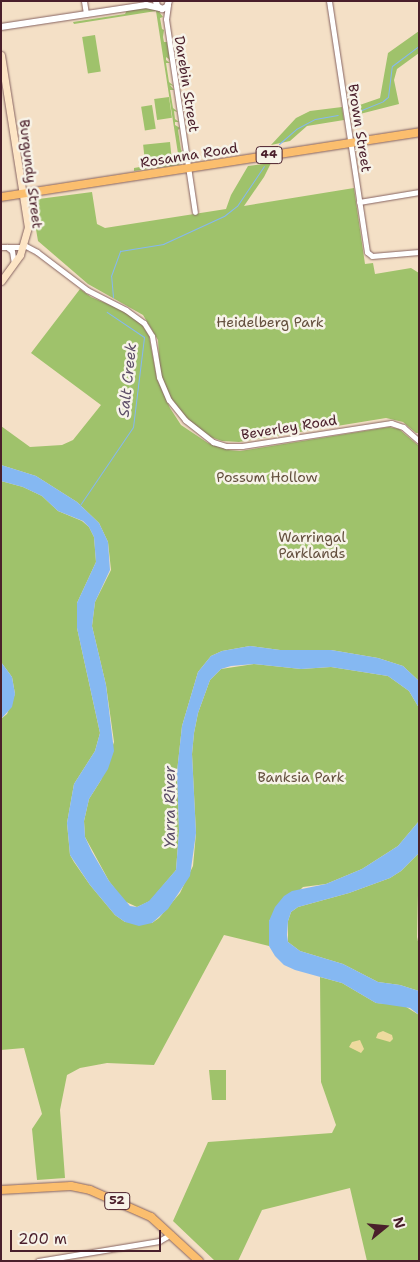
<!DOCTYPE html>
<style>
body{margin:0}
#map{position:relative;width:420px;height:1262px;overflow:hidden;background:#f4e0c6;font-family:"Shantell Sans",sans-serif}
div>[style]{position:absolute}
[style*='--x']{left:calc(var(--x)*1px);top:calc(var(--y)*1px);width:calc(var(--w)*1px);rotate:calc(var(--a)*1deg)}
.green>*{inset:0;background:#9fc26b;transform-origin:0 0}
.sand>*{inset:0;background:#eeda9e}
.water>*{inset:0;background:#85b8f2}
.stream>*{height:1px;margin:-0.5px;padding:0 0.5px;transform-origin:0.5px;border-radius:0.5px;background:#85b8f2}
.roads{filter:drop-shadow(0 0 1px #866361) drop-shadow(0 0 1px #866361)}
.minor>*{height:5px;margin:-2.5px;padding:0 2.5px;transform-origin:2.5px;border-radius:2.5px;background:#fff}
.tertiary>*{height:6px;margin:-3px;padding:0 3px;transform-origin:3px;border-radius:3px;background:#fff}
.secondary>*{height:7px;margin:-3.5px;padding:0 3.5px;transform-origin:3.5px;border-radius:3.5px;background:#fde5c5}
.primary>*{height:8px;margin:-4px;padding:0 4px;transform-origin:4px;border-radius:4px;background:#fbbe6e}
.trunk>*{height:8px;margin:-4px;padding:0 4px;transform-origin:4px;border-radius:4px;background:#fbbe6e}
span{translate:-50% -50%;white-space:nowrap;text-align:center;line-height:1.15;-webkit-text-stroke:5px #f7f3e8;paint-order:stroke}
.shield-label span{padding:1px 4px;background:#f7f3e8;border:1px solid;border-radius:4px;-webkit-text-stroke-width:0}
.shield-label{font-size:12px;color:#4a1f2b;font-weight:700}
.street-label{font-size:14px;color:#4a1f2b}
.park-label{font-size:14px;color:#64503e}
.water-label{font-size:15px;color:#5c4d67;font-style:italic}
.frame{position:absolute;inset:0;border:2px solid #4a1f2b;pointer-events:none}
.north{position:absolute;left:360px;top:1202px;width:50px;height:50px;-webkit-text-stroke:4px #f7f3e8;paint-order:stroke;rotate:73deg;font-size:14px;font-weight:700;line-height:20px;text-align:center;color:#4a1f2b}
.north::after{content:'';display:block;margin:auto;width:18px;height:22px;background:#4a1f2b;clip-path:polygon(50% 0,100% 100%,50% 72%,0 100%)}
.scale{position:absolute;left:10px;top:1230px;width:151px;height:22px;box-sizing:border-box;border:2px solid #4a1f2b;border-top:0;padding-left:6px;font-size:15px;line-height:18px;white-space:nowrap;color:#4a1f2b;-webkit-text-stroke:4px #f7f3e8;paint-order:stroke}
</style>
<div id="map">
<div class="green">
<i style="clip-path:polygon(146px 7px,157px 9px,163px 17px,160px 18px,162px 29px,164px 30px,163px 37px,164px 42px,167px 42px,170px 60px,166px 57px,166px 60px,170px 63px,166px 63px,169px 82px,174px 86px,170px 85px,174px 90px,170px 90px,173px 108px,178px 112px,174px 111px,175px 119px,179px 122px,175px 122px,175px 125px,180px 128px,178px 130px,181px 150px,183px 152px,182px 162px,178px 165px,134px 171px,134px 168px,179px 160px,156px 11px,74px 24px,73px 22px,125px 14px,127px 10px)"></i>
<i style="clip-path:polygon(419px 31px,419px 53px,397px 69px,394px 80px,399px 104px,352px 116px,351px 108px,380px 98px,388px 53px)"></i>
<i style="left:95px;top:35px;width:37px;height:13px;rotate:81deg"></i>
<i style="left:169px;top:97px;width:21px;height:15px;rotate:82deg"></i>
<i style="left:152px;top:105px;width:24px;height:11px;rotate:81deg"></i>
<i style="clip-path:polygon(342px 107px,344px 120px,307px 126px,290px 141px,271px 145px,296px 118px,310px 111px)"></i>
<i style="left:170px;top:142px;width:18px;height:27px;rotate:84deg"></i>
<i style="clip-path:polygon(271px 163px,264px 177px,244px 206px,354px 188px,365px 264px,373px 263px,375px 274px,411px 268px,419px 273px,419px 433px,416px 433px,403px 422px,386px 418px,239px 442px,222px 441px,210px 437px,189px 421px,171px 398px,160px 373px,158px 340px,143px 315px,88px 284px,38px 241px,31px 200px,92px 192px,97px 224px,105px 228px,226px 209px,231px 195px,248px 166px)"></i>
<i style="clip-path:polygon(80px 289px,91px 297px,120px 309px,141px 323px,149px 336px,157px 379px,170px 408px,181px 425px,208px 443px,229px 450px,240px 451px,389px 427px,399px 429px,419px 446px,419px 681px,403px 666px,378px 658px,331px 650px,280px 650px,250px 646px,222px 651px,211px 656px,198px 672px,182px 726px,177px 772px,179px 831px,176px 870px,150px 901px,137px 907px,124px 901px,109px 881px,85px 837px,84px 821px,89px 799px,101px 780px,114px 742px,106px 685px,92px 626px,95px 602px,111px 570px,108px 542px,99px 523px,77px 502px,36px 476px,1px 465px,1px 426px,30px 447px,62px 445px,73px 440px,101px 405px,31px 353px)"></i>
<i style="clip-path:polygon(1px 481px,23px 487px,42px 496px,58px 511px,82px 521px,89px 527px,94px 537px,96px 562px,77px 603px,77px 628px,100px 733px,95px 751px,74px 784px,67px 823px,70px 855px,74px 862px,90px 885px,115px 915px,125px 922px,152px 923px,159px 918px,180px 893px,193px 866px,196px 833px,192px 754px,194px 733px,198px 713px,210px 680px,221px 669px,254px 664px,301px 669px,331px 667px,388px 676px,409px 691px,419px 708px,419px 821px,398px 846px,362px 869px,326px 884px,303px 887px,269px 921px,269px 946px,224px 935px,154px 1065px,107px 1063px,80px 1068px,67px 1075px,60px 1110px,65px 1178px,37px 1180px,32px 1129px,42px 1114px,24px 1048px,1px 1050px,1px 719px,7px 714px,15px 694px,12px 677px,1px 662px)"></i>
<i style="clip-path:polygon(419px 853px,417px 937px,419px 946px,419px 991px,400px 985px,378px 982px,343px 964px,300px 951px,288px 942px,288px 921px,291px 912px,298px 907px,349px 893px,390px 878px,401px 871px)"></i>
<i style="clip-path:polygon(320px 977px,342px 983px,376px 1003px,403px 1005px,419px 1015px,419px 1261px,367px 1261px,350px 1188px,262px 1210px,238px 1261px,215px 1261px,173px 1221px,208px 1142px,332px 1133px,336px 1125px,321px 1082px)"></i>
<i style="clip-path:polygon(209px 1070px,226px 1070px,226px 1100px,212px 1100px)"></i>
</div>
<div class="sand">
<i style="clip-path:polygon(383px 1031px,392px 1035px,393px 1039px,390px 1042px,376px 1038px,378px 1033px)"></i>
<i style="clip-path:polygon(360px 1040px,364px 1049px,361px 1053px,349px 1047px,352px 1042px)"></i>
</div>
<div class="water">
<i style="clip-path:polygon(1px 465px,36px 476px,77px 502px,99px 523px,108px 542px,110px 570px,95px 602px,92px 626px,106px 685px,114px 751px,108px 769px,89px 799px,84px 821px,85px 837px,92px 852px,109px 881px,130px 906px,137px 907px,149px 901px,176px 870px,179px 831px,177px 772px,182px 726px,198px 672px,211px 656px,222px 651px,250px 646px,280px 650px,331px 650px,378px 658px,403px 666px,419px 681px,419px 708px,409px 691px,388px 676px,331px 667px,301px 669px,254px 664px,231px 666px,221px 669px,210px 680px,198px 713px,194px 733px,192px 754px,196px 833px,190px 876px,168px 909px,152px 923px,139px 926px,125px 922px,115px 915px,90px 885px,70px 855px,69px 844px,67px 823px,74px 784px,95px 751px,100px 733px,77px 628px,77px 603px,96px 562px,94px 537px,89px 527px,83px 521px,58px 511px,42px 496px,23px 487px,1px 481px)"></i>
<i style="clip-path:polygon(1px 662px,12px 677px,15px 694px,12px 707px,1px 719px)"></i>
<i style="clip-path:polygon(419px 821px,419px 853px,401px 871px,390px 878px,349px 893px,298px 907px,291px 912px,288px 921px,287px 935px,288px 942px,300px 951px,343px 964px,378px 982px,400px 985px,419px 991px,419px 1015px,410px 1008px,376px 1003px,342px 983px,295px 970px,284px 965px,275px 956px,269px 946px,269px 921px,275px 907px,284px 896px,292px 891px,326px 884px,362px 869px,398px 846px)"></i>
</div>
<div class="stream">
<i style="--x:354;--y:113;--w:31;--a:-22"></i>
<i style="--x:383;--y:101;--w:6;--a:-39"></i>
<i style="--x:388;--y:97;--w:31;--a:-83"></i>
<i style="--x:392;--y:66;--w:34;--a:-37"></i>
<i style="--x:279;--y:144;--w:23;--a:-41"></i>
<i style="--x:296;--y:129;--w:21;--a:-28"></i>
<i style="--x:315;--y:119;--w:23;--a:-10"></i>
<i style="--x:113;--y:297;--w:21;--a:-95"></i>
<i style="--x:111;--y:276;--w:27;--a:-70"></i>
<i style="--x:120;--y:251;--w:44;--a:-9.2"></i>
<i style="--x:163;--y:244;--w:67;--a:-24.7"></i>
<i style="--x:224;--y:216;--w:16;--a:-38"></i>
<i style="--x:237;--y:206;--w:48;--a:-56"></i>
<i style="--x:80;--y:505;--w:94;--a:-55.8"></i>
<i style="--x:133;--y:427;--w:91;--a:-83"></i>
<i style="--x:144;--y:337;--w:45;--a:-146"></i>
</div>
<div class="roads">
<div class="minor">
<i style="--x:84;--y:1;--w:13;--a:81"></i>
<i style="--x:329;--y:1;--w:254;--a:81.4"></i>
<i style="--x:367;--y:252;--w:6;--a:39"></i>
<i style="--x:372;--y:256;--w:47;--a:-4.9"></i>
<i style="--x:168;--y:5;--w:14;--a:98"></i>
<i style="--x:166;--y:19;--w:195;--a:81.5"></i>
<i style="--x:359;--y:202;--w:61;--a:-9.5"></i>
<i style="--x:24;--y:245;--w:15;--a:28"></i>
<i style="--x:37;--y:252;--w:63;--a:37.2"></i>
<i style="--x:87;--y:290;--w:44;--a:27.1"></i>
<i style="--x:126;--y:310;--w:22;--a:36"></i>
<i style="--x:144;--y:323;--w:15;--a:58"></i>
<i style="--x:152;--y:336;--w:42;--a:80.3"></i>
<i style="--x:159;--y:377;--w:25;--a:67"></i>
<i style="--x:169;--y:400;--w:26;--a:51"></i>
<i style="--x:185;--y:420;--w:36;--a:38"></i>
<i style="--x:213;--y:442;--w:14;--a:17"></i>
<i style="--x:226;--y:446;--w:16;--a:0"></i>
<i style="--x:242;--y:446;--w:151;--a:-8.8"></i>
<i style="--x:391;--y:423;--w:13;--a:18"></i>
<i style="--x:403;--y:427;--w:21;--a:41"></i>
<i style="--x:1;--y:247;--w:22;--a:0"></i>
<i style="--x:7;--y:247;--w:6;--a:39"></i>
<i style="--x:12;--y:251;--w:12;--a:81"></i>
<i style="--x:38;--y:1261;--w:123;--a:-9.4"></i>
<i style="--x:159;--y:1241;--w:14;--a:-30"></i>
</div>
<div class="tertiary">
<i style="--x:156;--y:1;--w:5;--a:79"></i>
<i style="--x:157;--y:6;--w:6;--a:31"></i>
<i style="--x:162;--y:9;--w:5;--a:-22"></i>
<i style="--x:167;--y:7;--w:6;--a:-72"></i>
<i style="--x:1;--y:27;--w:147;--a:-8.6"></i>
<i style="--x:146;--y:5;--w:13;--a:13"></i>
</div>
<div class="secondary">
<i style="--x:1;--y:55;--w:174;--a:81.1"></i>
<i style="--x:28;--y:227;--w:29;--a:106"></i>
<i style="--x:20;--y:255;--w:32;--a:126"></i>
</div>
<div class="primary">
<i style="--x:1;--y:1190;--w:70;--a:-3.3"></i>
<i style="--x:71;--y:1186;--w:19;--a:12"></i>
<i style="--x:90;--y:1190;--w:67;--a:23.9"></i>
<i style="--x:151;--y:1217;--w:65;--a:42.5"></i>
</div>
<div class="trunk">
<i style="--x:1;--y:197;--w:423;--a:-8.8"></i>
</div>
</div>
<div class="shield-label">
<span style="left:269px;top:155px">44</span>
<span style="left:117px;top:1201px">52</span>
</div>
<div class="street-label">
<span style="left:187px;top:84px;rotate:81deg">Darebin Street</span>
<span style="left:360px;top:128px;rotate:81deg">Brown Street</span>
<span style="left:189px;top:155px;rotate:-9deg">Rosanna Road</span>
<span style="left:31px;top:174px;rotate:83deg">Burgundy Street</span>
<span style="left:289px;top:427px;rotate:-9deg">Beverley Road</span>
</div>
<div class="park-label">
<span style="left:270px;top:322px">Heidelberg Park</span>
<span style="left:267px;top:477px">Possum Hollow</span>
<span style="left:312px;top:545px">Warringal<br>Parklands</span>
<span style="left:301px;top:777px">Banksia Park</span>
</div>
<div class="water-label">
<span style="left:128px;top:380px;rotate:-84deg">Salt Creek</span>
<span style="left:171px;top:807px;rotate:-90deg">Yarra River</span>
</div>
<div class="frame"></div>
<div class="north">N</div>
<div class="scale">200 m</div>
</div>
